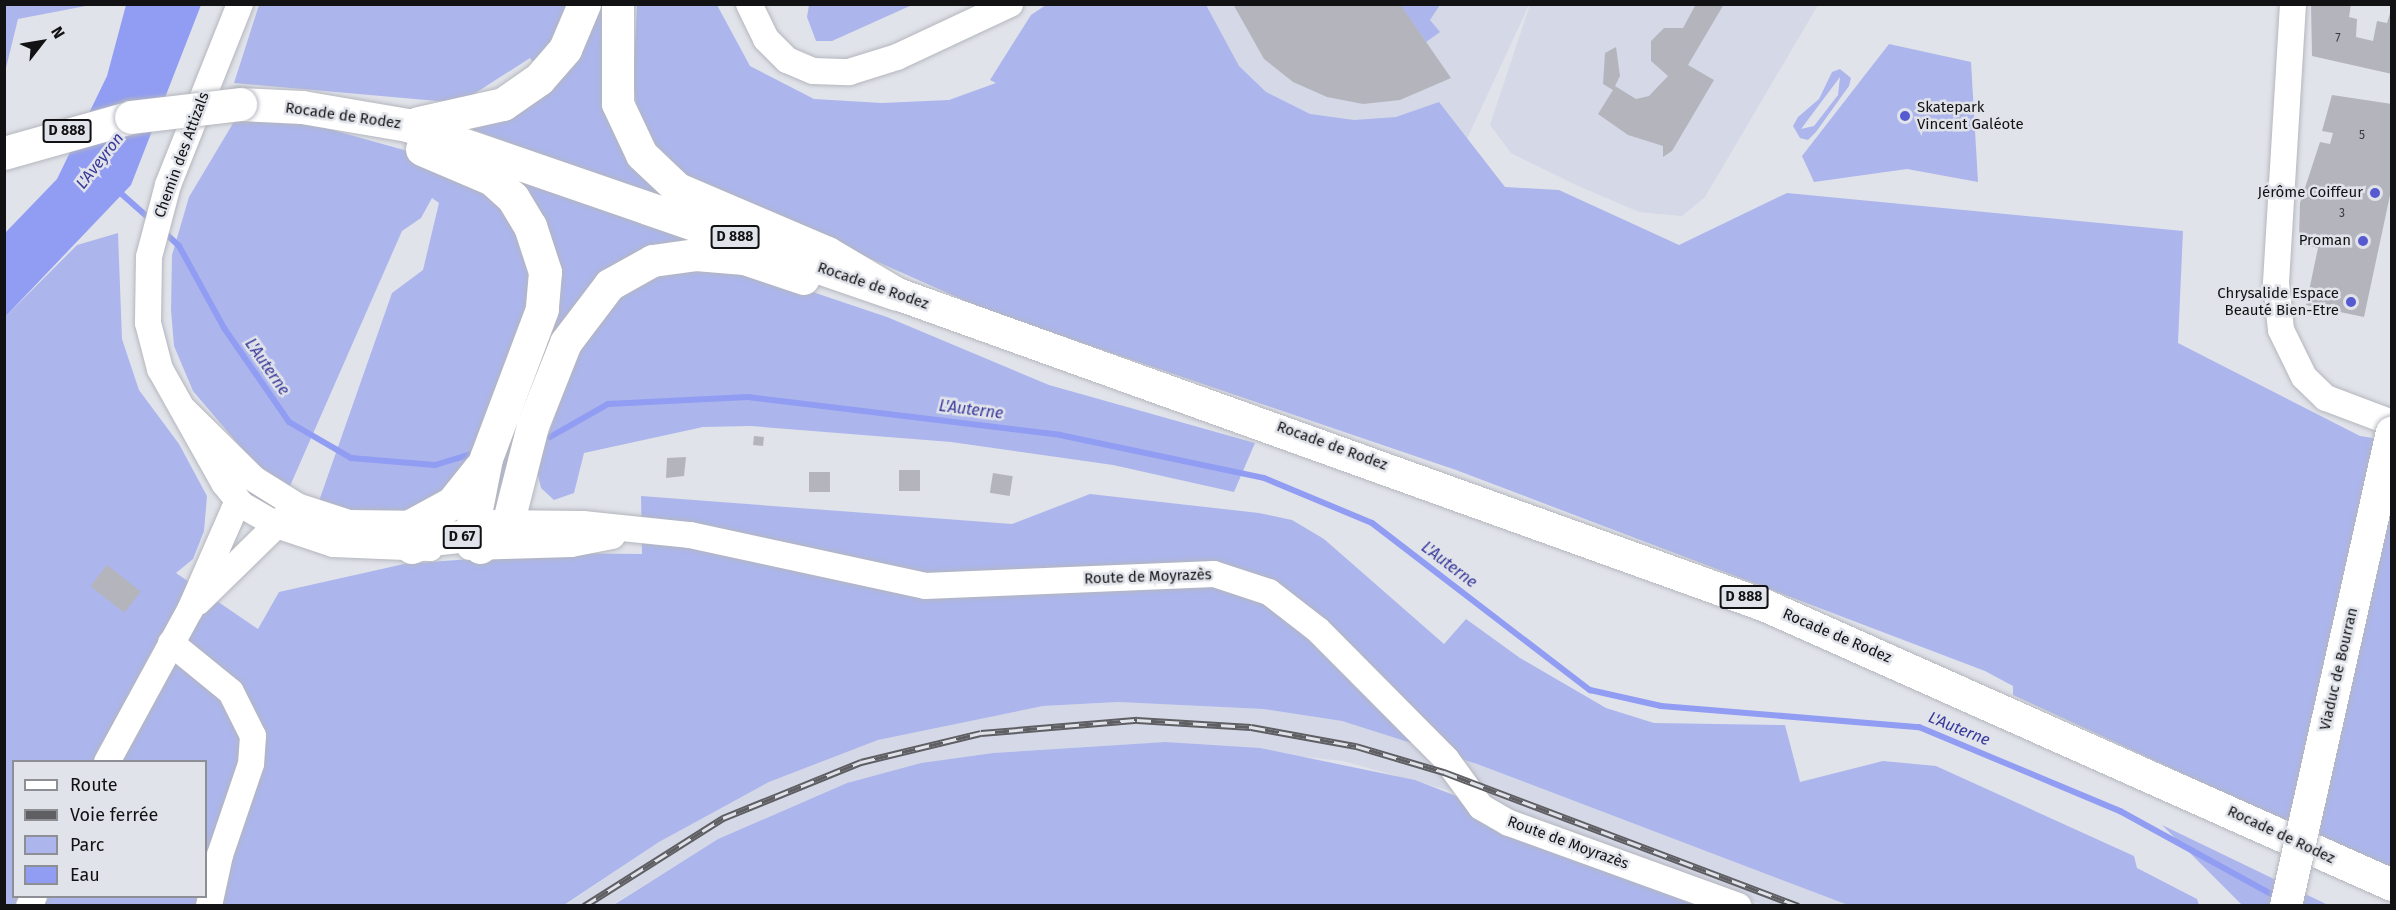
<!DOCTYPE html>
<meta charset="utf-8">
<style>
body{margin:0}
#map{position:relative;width:2396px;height:910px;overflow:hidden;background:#e1e3ea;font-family:"Fira Sans",sans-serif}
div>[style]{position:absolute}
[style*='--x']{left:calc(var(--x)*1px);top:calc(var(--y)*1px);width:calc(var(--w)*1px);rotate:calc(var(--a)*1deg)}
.built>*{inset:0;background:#d5d8e6}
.green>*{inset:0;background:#acb6ec}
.water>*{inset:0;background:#919df2}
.stream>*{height:6px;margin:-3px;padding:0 3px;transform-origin:3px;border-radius:3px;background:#919df2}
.building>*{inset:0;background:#b4b5bc;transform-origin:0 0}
.roads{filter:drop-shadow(0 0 2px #b4b6bd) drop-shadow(0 0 2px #b4b6bd)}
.minor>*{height:26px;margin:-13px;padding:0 13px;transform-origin:13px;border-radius:13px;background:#fff}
.major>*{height:32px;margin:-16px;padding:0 16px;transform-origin:16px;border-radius:16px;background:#fff}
.highway>*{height:33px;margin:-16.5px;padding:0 16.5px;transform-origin:16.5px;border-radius:16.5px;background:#fff}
.rail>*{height:7px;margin-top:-3.5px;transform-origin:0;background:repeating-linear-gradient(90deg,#e1e3ea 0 14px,#5e5e63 0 28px);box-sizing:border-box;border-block:2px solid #5e5e63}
.bridges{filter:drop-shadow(0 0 2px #b4b6bd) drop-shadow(0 0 2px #b4b6bd)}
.major-bridge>*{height:32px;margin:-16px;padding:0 16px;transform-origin:16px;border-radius:16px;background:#fff}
.highway-bridge>*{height:33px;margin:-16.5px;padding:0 16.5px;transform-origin:16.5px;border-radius:16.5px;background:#fff}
.dots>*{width:16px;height:16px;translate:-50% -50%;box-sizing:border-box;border:3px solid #e1e3ea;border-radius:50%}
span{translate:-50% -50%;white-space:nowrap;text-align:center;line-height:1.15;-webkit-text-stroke:5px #e1e3ea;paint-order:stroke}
.number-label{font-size:12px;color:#3a3b3f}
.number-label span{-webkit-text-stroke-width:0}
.shield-label span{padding:2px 4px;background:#e1e3ea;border:2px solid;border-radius:4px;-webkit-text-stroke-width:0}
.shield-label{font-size:14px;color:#121215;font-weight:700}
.poi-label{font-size:15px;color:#121215}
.left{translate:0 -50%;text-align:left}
.right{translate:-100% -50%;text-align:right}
.street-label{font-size:15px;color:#121215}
.water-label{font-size:16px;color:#38389a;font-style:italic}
.frame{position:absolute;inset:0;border:6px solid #121215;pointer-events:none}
.legend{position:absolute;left:12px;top:760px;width:195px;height:138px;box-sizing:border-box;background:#e1e3ea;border:2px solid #8e8f95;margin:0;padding:8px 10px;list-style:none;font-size:18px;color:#121215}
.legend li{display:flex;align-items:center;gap:12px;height:30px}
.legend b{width:30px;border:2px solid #8e8f95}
.north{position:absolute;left:12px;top:12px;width:60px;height:60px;-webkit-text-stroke:4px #e1e3ea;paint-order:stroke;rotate:59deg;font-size:16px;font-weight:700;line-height:24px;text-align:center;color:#121215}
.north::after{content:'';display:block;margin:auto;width:21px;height:27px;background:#121215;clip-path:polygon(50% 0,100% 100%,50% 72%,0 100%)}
</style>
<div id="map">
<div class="built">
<i style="clip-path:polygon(1046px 5px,1529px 5px,1465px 143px,990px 80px,1031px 15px)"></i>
<i style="clip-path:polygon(1530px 5px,1818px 5px,1705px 197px,1682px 216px,1639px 212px,1576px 185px,1511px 153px,1490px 125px)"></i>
<i style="clip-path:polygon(1118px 702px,1263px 709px,1342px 721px,1477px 764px,1848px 905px,1763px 905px,1494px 803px,1343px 761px,1165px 742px,993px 753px,921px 763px,847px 783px,718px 839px,612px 905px,564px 906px,659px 842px,769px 782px,878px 740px,1043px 706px)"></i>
</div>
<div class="green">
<i style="clip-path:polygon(5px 4px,91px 4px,91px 5px,18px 19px,5px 72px)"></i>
<i style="clip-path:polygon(259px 5px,571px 5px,537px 68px,530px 58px,460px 103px,234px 83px)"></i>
<i style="clip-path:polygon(591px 5px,610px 5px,606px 55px,673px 202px,465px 127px,510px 111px)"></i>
<i style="clip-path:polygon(637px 5px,717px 5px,750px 66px,814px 99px,882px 103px,949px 100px,996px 83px,990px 80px,1031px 15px,1046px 5px,1206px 5px,1239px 66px,1266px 92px,1310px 114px,1354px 120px,1396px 117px,1439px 102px,1505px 187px,1559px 190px,1679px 245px,1787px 193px,2183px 231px,2178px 343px,2360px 436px,2391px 441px,2391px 870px,2013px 695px,2013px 686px,1985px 671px,1456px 470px,988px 311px,680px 174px,646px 136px,637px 111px,633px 81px)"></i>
<i style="clip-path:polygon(809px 5px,809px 4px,912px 5px,832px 41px,816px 41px,807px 17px)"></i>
<i style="clip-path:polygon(1400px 5px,1440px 5px,1430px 20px,1440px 32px,1426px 42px)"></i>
<i style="clip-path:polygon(1889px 44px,1971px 62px,1978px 182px,1907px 169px,1814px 182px,1802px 156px)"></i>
<i style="clip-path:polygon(evenodd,1840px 69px,1851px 78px,1849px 86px,1816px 132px,1808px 140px,1800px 138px,1793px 126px,1798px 117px,1819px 99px,1832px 72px,1840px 69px,1840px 77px,1838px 95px,1814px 126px,1801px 129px,1840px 77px)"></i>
<i style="clip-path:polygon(272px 119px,322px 127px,411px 152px,503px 202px,537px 276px,469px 468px,450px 500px,394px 514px,355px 512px,319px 501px,392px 293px,423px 270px,439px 203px,432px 198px,421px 218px,402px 231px,290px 486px,255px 464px,193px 391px,174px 346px,171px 310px,172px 255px,189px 197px,235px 120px)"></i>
<i style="clip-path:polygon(504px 173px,701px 240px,632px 261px,510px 463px,490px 513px,484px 498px,552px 309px)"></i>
<i style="clip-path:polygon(evenodd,118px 233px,122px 339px,139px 390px,179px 444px,207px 496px,204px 531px,193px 559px,176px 573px,258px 629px,279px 592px,404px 564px,550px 553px,642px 554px,641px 496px,1012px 524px,1090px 494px,1259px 513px,1292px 520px,1324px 539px,1444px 644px,1466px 619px,1520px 658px,1606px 708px,1654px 723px,1785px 725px,1800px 782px,1883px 761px,1936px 766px,2134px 856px,2137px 868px,2197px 899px,2199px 905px,1848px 905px,1477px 764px,1342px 721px,1263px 709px,1118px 702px,1043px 706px,878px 740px,769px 782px,659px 842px,564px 905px,5px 906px,5px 317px,77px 245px,118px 233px,14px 762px,206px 762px,206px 896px,14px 896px,14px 762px)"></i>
<i style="clip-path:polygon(684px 265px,771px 278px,887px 317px,1049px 385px,1255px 443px,1234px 492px,1113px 465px,951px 442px,750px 426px,703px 427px,584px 453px,574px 493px,554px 500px,541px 488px,536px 467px,578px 354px,604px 312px,636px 283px)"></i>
<i style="clip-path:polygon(1165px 742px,1260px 748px,1415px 780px,1738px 906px,612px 906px,718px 839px,847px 783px,921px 763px,993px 753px)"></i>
<i style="clip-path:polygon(2162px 825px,2328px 905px,2242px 905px)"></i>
</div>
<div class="water">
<i style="clip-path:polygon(126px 5px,201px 5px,131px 185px,5px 317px,5px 233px,57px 179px,107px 76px)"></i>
</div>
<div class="stream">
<i style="--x:116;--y:189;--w:47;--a:41.5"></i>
<i style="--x:163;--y:231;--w:22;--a:43"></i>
<i style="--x:179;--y:246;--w:94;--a:61.2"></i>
<i style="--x:224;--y:328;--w:114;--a:55.3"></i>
<i style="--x:289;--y:422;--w:72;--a:30.1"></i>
<i style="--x:351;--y:458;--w:84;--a:4.8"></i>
<i style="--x:435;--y:465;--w:42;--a:-16.7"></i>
<i style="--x:550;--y:437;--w:67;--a:-29.6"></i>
<i style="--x:608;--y:404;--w:140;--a:-2.9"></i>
<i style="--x:748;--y:397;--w:314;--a:6.9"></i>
<i style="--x:1060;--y:435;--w:208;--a:11.9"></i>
<i style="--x:1264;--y:478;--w:117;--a:22.6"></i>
<i style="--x:1372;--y:523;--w:275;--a:37.5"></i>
<i style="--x:1590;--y:690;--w:73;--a:12.7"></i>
<i style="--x:1661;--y:706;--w:259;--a:4.7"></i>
<i style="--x:1919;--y:727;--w:218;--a:22.7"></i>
<i style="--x:2120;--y:811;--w:180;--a:28.8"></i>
</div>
<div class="building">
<i style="clip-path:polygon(1233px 4px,1400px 4px,1451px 78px,1400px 100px,1363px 104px,1327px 97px,1293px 82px,1264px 59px)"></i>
<i style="clip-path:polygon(1696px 4px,1724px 4px,1688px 65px,1714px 80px,1672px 151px,1663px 157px,1663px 146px,1628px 135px,1598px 114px,1613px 90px,1603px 84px,1605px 53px,1616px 47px,1620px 76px,1615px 86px,1636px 99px,1649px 96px,1668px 76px,1651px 61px,1651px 41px,1664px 28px,1683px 28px)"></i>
<i style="clip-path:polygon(2311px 4px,2351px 4px,2349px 17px,2357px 19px,2356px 37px,2373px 41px,2377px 21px,2387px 23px,2392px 7px,2392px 74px,2312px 56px)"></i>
<i style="clip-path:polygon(2332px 95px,2392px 104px,2392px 186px,2364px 317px,2306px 305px,2318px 248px,2304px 245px,2306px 238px,2299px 237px,2300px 203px,2320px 142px,2330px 144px,2333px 133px,2322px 131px)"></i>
<i style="left:754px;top:436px;width:10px;height:9px;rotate:6deg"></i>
<i style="clip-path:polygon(686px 457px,684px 476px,666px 478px,667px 458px)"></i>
<i style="left:899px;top:470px;width:21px;height:21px"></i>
<i style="left:809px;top:472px;width:21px;height:20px"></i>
<i style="left:993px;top:473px;width:20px;height:20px;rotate:9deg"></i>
<i style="left:107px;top:565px;width:43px;height:27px;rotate:38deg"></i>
</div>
<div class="roads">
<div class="minor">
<i style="--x:240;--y:4;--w:195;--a:111.7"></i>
<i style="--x:168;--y:185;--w:74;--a:104.8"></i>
<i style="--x:149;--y:257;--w:66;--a:90.9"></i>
<i style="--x:148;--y:323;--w:48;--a:75.4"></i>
<i style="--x:160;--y:369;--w:131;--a:60.7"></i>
<i style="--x:224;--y:483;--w:28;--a:51"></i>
<i style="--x:242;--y:505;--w:39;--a:30"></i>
<i style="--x:276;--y:525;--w:60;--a:18.4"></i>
<i style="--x:333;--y:544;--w:97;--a:2.4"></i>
<i style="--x:749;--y:4;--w:39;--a:64"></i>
<i style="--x:766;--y:39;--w:30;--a:45"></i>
<i style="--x:787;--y:60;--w:28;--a:23"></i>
<i style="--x:813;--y:71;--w:36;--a:2"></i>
<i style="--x:849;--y:72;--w:50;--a:-17.4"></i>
<i style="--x:897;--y:57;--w:125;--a:-25.1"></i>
<i style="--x:2293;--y:4;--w:280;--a:93.5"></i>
<i style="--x:2276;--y:283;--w:47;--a:83.9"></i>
<i style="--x:2281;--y:330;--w:52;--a:63.9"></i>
<i style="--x:2304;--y:377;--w:30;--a:44"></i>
<i style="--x:2326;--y:398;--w:71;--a:20.7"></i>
<i style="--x:184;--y:410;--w:98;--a:44.6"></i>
<i style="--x:254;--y:479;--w:51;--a:32.1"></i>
<i style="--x:297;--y:506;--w:55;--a:18.1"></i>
<i style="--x:349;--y:523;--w:80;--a:0.7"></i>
<i style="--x:490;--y:523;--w:93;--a:0.6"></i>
<i style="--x:583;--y:524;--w:108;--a:5.9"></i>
<i style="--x:690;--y:535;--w:240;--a:12.2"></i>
<i style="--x:925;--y:586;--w:289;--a:-2.4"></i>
<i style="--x:1214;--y:574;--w:58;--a:18.1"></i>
<i style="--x:1269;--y:592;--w:62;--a:37.8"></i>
<i style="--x:1318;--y:630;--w:182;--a:45.2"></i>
<i style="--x:1446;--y:759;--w:59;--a:53.9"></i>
<i style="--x:1481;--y:807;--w:32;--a:30"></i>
<i style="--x:1509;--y:823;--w:244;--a:19.9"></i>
<i style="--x:470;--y:547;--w:101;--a:-1.7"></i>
<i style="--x:571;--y:544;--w:42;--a:-11"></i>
<i style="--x:198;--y:602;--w:126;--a:-44.4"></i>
<i style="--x:171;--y:643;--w:77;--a:39.2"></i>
<i style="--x:231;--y:692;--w:49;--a:63.4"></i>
<i style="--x:253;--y:736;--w:28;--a:94"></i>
<i style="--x:251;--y:764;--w:96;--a:108.8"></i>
<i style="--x:220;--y:855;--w:52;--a:102.2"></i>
<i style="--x:107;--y:762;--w:173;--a:-61.4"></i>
<i style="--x:190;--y:610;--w:109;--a:-66.3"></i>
<i style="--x:234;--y:510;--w:9;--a:-32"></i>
<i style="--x:29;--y:906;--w:11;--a:-63"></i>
</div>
<div class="major">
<i style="--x:618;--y:4;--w:100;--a:90"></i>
<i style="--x:618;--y:104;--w:56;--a:64.8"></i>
<i style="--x:642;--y:155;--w:50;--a:43.4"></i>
<i style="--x:678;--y:189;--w:163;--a:23.1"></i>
<i style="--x:828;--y:253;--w:80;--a:30.7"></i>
<i style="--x:897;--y:294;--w:923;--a:19.75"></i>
<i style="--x:1766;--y:606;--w:685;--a:24.02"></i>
<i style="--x:412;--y:548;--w:21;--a:-23"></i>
<i style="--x:431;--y:540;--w:65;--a:-6.1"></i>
<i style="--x:496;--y:533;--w:18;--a:-43"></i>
<i style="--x:509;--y:521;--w:98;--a:-75.8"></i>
<i style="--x:533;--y:426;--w:89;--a:-68.3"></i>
<i style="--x:566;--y:343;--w:73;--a:-52.8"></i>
<i style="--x:610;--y:285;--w:49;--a:-29.2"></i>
<i style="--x:653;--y:261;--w:43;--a:-7.9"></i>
<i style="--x:696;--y:255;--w:49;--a:4.7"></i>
<i style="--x:745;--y:259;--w:62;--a:18.7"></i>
</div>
<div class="highway">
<i style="--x:240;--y:104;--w:62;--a:2.8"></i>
<i style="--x:302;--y:107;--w:107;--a:9.7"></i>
<i style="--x:407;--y:125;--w:518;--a:19.03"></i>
<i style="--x:418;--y:123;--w:87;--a:-12.6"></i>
<i style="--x:503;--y:104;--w:44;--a:-34.8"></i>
<i style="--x:539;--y:79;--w:40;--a:-49"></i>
<i style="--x:565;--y:49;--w:49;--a:-67.1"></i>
<i style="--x:422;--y:149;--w:76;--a:23.2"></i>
<i style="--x:492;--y:179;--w:28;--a:42"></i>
<i style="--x:513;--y:198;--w:33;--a:59"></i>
<i style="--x:530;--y:226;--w:48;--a:71.9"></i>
<i style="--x:545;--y:272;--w:37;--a:95"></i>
<i style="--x:542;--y:309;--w:159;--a:110.6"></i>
<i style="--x:486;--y:458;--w:67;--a:101.1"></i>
<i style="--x:473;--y:524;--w:24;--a:73"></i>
<i style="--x:4;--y:153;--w:132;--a:-15.8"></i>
<i style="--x:412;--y:525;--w:46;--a:-28.8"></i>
<i style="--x:452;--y:503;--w:46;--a:-51.1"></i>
</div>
</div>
<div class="rail">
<i style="--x:584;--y:906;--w:165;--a:-32.3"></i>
<i style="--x:723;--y:818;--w:149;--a:-22.1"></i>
<i style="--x:861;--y:762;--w:123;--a:-13.6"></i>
<i style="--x:981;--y:733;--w:157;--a:-4.8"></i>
<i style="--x:1137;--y:720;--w:114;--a:3.5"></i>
<i style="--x:1251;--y:727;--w:107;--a:10.3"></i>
<i style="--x:1356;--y:746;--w:92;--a:16.5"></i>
<i style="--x:1444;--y:772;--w:379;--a:20.7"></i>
</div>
<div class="bridges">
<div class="major-bridge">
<i style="--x:2286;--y:906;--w:485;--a:-77.4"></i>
</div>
<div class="highway-bridge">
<i style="--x:131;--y:117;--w:110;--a:-6.8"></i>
</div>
</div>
<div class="dots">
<i style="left:1905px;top:116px;background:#555ad1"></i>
<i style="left:2375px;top:193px;background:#555ad1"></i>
<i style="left:2363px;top:241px;background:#555ad1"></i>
<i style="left:2351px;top:302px;background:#555ad1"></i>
</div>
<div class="number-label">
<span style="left:2338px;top:39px">7</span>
<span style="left:2362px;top:136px">5</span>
<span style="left:2342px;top:214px">3</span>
</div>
<div class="shield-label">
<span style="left:67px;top:131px">D 888</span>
<span style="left:735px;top:237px">D 888</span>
<span style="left:462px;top:537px">D 67</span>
<span style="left:1744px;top:597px">D 888</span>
</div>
<div class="poi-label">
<span class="left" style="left:1917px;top:116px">Skatepark<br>Vincent Galéote</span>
<span class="right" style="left:2363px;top:193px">Jérôme Coiffeur</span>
<span class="right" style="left:2351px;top:241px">Proman</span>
<span class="right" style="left:2339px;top:302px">Chrysalide Espace<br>Beauté Bien-Etre</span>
</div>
<div class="street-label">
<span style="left:343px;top:116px;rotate:8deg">Rocade de Rodez</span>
<span style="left:182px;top:155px;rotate:-70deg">Chemin des Attizals</span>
<span style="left:873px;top:286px;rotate:19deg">Rocade de Rodez</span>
<span style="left:1332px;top:446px;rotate:20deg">Rocade de Rodez</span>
<span style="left:1148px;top:577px;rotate:-2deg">Route de Moyrazès</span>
<span style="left:1837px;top:636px;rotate:23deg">Rocade de Rodez</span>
<span style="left:2339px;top:669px;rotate:-77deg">Viaduc de Bourran</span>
<span style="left:2281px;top:835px;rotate:25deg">Rocade de Rodez</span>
<span style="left:1568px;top:843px;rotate:20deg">Route de Moyrazès</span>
</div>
<div class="water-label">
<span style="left:100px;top:161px;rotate:-52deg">L'Aveyron</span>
<span style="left:267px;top:367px;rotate:55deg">L'Auterne</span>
<span style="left:971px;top:410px;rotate:7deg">L'Auterne</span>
<span style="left:1449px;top:565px;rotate:37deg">L'Auterne</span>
<span style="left:1959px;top:729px;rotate:22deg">L'Auterne</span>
</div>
<div class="frame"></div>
<ul class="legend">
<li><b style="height:8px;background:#fff"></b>Route</li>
<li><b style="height:8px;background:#5e5e63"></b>Voie ferrée</li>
<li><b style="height:16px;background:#acb6ec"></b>Parc</li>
<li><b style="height:16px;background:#919df2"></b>Eau</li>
</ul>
<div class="north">N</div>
</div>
